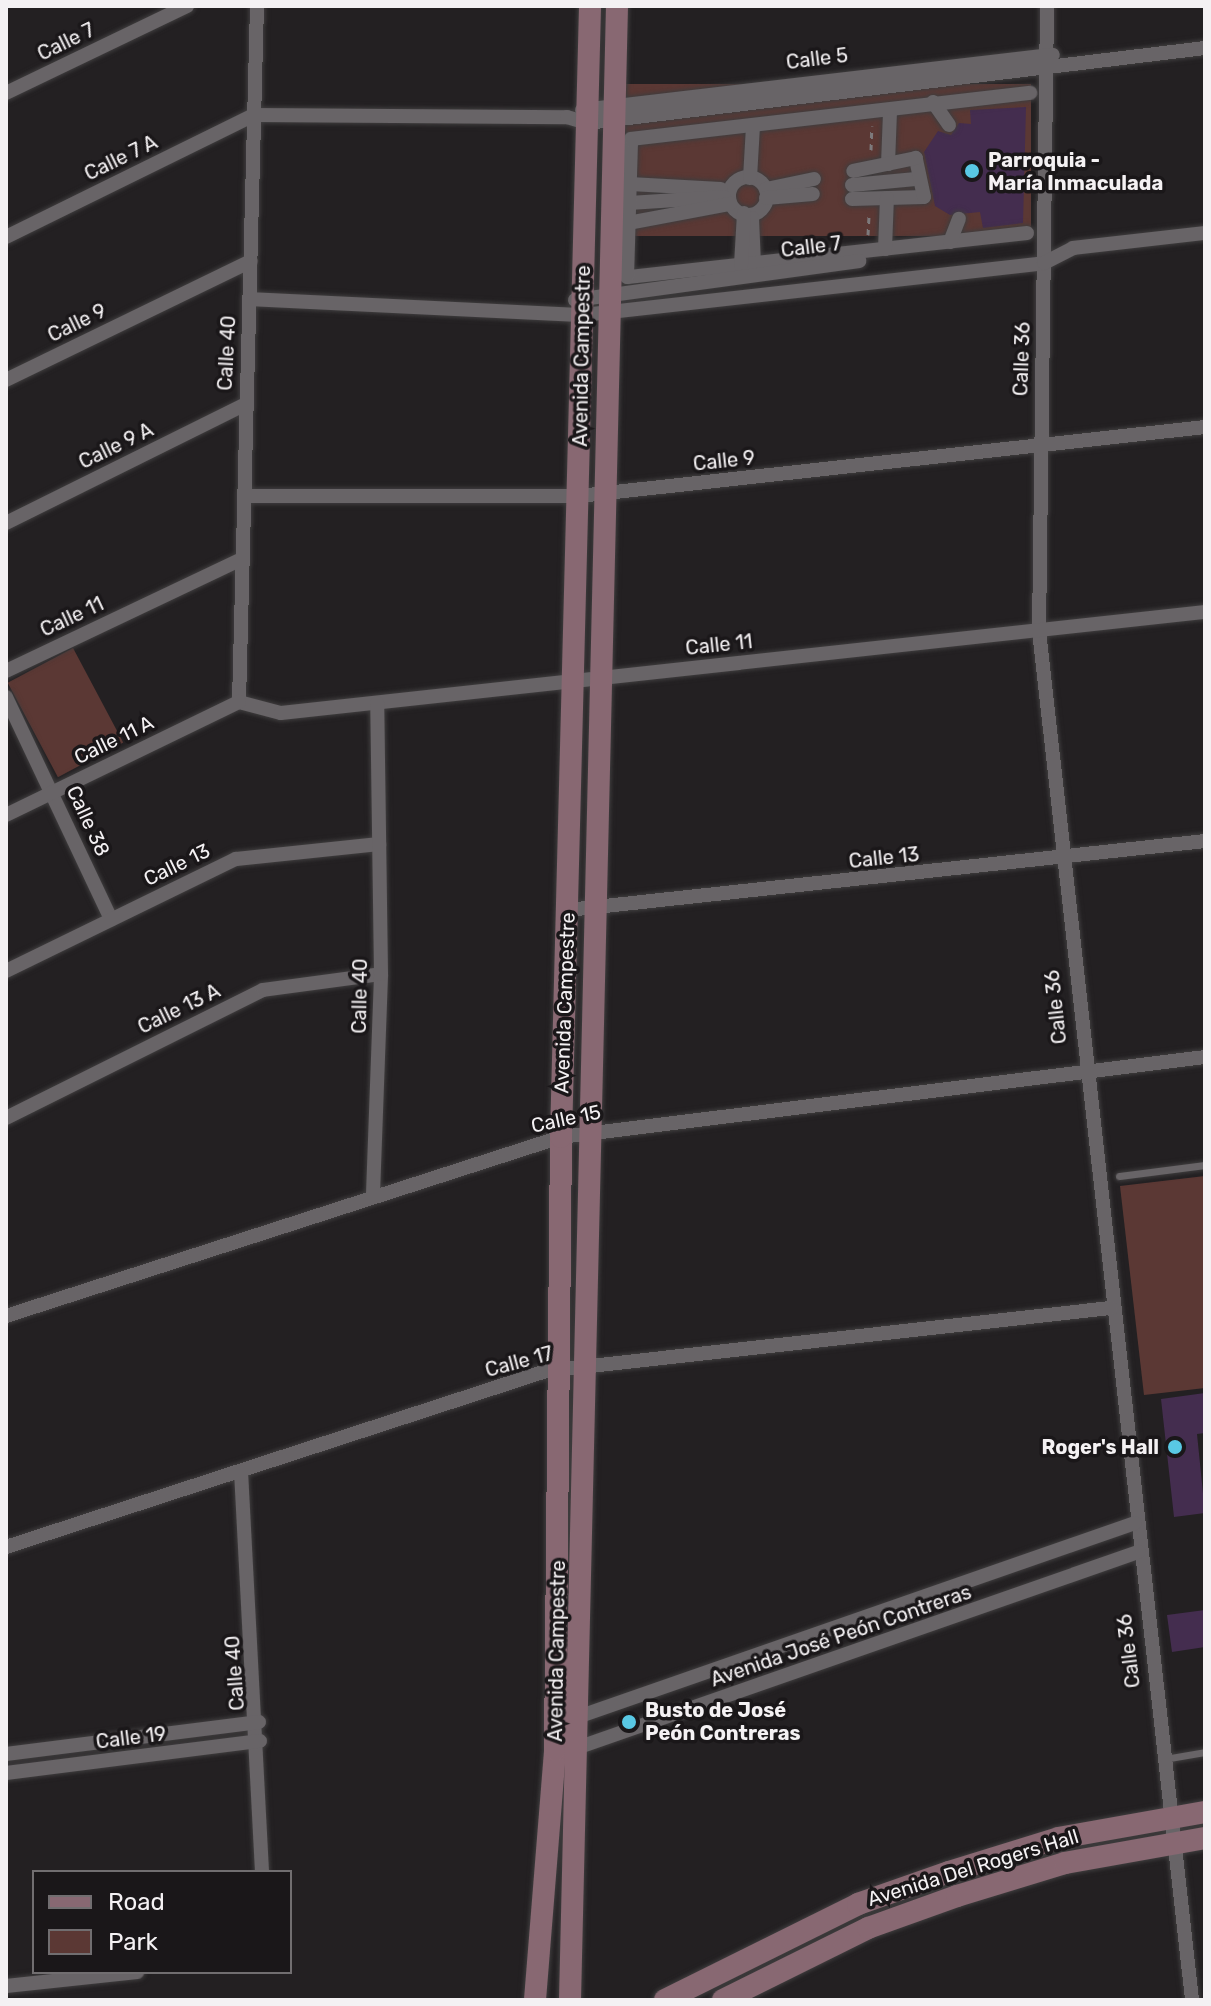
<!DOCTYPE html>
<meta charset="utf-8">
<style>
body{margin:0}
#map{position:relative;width:1211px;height:2006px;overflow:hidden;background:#232022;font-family:Rubik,sans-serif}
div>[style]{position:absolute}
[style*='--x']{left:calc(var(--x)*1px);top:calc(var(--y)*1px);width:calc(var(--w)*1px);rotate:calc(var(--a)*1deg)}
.green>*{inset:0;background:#5b3834;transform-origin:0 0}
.building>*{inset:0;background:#442d4f}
.path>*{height:3px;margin-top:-1.5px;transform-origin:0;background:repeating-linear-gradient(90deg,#7d7a7c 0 6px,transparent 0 12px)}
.roads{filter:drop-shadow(0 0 2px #3f3d3e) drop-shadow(0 0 2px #3f3d3e)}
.lane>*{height:7px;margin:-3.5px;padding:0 3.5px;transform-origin:3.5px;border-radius:3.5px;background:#686467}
.street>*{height:14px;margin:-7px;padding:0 7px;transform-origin:7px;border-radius:7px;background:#686467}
.street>.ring{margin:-7px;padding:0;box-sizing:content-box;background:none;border:14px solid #686467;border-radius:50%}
.secondary>*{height:22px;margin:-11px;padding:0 11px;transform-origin:11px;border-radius:11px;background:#886872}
.dots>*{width:22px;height:22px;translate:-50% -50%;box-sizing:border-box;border:4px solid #1a1719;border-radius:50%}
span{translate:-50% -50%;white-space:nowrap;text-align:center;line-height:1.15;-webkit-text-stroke:7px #1a1719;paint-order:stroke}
.street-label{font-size:20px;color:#f4f1f3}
.poi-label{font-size:20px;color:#f4f1f3;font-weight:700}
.left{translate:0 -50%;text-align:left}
.right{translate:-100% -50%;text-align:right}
.frame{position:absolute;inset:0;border:8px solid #f4f1f3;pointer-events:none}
.legend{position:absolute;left:32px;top:1870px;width:260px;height:104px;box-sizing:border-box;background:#1a1719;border:2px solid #716e70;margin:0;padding:10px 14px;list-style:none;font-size:24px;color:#f4f1f3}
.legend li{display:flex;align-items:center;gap:16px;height:40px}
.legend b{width:40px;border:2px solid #716e70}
</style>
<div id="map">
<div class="green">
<i style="left:1031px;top:84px;width:152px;height:410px;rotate:90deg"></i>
<i style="left:73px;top:648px;width:107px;height:74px;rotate:62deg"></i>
<i style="clip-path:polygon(1205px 1176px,1205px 1388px,1144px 1395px,1120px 1186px)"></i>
</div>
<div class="building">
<i style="clip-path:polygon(1026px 107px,1023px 223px,983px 228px,980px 212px,950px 215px,935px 206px,924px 152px,938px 131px,951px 135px,959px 123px,971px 124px,970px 110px)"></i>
<i style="clip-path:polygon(1205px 1393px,1205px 1433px,1197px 1434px,1205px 1513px,1174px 1517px,1161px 1399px)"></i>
<i style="clip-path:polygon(1205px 1610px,1205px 1647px,1172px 1652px,1167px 1615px)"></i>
</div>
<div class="path">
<i style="--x:871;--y:150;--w:24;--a:-88"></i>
<i style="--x:868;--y:235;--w:21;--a:-87"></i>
</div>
<div class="roads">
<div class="lane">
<i style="--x:1119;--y:1176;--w:87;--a:-7.3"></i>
<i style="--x:1164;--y:1759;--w:42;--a:-9.7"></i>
</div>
<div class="street">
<i style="--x:1047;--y:6;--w:625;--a:90.73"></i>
<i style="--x:1039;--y:631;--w:1378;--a:83.62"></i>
<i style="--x:6;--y:93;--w:201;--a:-25.7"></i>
<i style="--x:933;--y:102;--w:28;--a:55"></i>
<i style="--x:582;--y:110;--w:474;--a:-6.7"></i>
<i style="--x:888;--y:164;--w:52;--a:-87.8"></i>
<i class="ring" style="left:729px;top:177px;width:24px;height:24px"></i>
<i style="--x:750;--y:178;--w:52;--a:-86.7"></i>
<i style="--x:630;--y:184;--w:91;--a:3.1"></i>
<i style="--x:852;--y:185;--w:64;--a:-5.4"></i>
<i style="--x:766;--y:189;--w:49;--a:-11.8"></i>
<i style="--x:766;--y:198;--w:47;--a:-4.9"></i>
<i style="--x:852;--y:199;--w:72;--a:-1.6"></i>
<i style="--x:924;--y:197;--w:40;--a:-102"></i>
<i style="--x:916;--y:158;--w:64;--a:168.3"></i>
<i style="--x:629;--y:203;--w:95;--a:-3.6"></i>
<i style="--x:752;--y:218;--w:45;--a:87.5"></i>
<i style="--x:628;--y:223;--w:104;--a:-10.6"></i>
<i style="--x:1027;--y:233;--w:402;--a:173.7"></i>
<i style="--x:627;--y:277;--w:138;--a:-88.3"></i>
<i style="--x:631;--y:139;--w:402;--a:-6.6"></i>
<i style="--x:6;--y:237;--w:276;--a:-26.2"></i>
<i style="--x:254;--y:115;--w:313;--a:0.4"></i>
<i style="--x:567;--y:117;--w:21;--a:17"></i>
<i style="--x:587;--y:123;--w:623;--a:-6.92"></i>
<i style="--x:950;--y:242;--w:25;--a:-69"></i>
<i style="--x:885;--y:249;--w:51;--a:-87.8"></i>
<i style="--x:741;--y:265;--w:52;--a:-86.7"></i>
<i style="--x:250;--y:299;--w:333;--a:2.8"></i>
<i style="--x:583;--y:315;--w:464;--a:-6.4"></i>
<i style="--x:1044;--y:263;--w:33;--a:-27"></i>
<i style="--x:1073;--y:248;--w:133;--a:-6.5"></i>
<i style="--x:575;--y:300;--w:287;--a:-7.8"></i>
<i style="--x:6;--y:380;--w:272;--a:-25.9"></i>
<i style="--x:245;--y:496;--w:334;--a:0"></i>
<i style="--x:579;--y:496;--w:630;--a:-6.29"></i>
<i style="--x:6;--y:523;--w:266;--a:-26.4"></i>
<i style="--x:6;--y:671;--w:261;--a:-25.4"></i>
<i style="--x:6;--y:697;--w:246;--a:64.7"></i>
<i style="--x:239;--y:702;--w:43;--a:14.7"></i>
<i style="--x:281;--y:713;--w:930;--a:-6.24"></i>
<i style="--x:239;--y:702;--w:696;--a:-88.52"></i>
<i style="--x:6;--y:815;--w:259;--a:-25.9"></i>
<i style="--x:568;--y:910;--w:641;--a:-6.18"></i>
<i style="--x:6;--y:971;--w:256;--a:-26"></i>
<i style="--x:236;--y:859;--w:144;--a:-6"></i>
<i style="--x:6;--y:1118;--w:287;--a:-26.5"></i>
<i style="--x:263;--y:990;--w:119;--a:-7.7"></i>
<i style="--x:373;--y:1194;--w:220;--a:-87.9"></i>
<i style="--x:381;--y:974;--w:271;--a:-90.8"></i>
<i style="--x:6;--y:1316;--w:583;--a:-17.88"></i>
<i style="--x:561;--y:1137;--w:649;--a:-7.08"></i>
<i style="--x:241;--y:1471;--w:402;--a:87"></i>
<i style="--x:6;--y:1547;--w:568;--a:-18.05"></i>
<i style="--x:546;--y:1371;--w:568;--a:-6.37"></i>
<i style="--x:569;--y:1720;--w:599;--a:-19.19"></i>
<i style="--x:571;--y:1750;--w:601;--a:-19.25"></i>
<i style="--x:6;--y:1754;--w:255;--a:-7.2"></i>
<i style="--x:6;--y:1773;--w:256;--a:-7.2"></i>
<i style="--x:6;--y:1986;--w:132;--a:-6.1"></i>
</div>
<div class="secondary">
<i style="--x:535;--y:2000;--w:251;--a:-85.4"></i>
<i style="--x:555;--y:1750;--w:613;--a:-89.44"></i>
<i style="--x:561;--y:1137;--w:1131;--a:-88.53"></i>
<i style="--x:570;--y:2000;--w:1995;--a:-88.65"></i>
<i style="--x:665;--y:2000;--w:216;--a:-26.4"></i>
<i style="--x:858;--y:1904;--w:96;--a:-19.4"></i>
<i style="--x:949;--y:1872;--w:115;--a:-17.2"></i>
<i style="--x:1059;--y:1838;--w:148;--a:-10.1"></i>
<i style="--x:723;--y:2000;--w:162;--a:-26.4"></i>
<i style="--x:868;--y:1928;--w:95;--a:-19.8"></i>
<i style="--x:957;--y:1896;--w:113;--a:-17"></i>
<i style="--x:1065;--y:1863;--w:142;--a:-10.1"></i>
</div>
</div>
<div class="dots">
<i style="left:972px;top:171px;background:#59c8e4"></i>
<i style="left:1175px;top:1447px;background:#59c8e4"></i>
<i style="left:629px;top:1722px;background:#59c8e4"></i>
</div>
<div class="street-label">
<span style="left:66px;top:42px;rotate:-26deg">Calle 7</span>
<span style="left:817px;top:59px;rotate:-7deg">Calle 5</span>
<span style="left:121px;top:158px;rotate:-26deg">Calle 7 A</span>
<span style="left:811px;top:247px;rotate:-7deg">Calle 7</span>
<span style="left:77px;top:323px;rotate:-26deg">Calle 9</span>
<span style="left:227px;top:353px;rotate:-87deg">Calle 40</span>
<span style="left:582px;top:356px;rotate:-89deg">Avenida Campestre</span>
<span style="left:1022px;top:359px;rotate:-88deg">Calle 36</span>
<span style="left:116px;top:446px;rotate:-26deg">Calle 9 A</span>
<span style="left:724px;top:461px;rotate:-6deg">Calle 9</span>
<span style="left:72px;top:617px;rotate:-25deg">Calle 11</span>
<span style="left:719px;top:645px;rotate:-6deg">Calle 11</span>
<span style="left:114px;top:740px;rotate:-26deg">Calle 11 A</span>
<span style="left:88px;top:821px;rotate:65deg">Calle 38</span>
<span style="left:884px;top:858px;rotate:-6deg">Calle 13</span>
<span style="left:177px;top:865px;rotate:-26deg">Calle 13</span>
<span style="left:360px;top:996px;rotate:-89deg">Calle 40</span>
<span style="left:565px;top:1003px;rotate:-88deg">Avenida Campestre</span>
<span style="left:1056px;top:1007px;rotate:-96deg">Calle 36</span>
<span style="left:179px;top:1009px;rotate:-26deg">Calle 13 A</span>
<span style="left:566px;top:1119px;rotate:-12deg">Calle 15</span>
<span style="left:519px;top:1362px;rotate:-15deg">Calle 17</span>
<span style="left:841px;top:1636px;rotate:-19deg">Avenida José Peón Contreras</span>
<span style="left:557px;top:1651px;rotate:-89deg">Avenida Campestre</span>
<span style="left:1129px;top:1651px;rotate:-97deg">Calle 36</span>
<span style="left:235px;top:1673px;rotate:-94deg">Calle 40</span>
<span style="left:131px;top:1738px;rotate:-7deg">Calle 19</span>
<span style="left:973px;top:1868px;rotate:-17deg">Avenida Del Rogers Hall</span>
</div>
<div class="poi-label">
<span class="left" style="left:988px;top:172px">Parroquia -<br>María Inmaculada</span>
<span class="right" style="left:1159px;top:1447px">Roger's Hall</span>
<span class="left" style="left:645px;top:1722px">Busto de José<br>Peón Contreras</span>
</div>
<div class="frame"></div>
<ul class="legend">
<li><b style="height:10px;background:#886872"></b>Road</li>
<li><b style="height:22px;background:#5b3834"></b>Park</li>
</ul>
</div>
